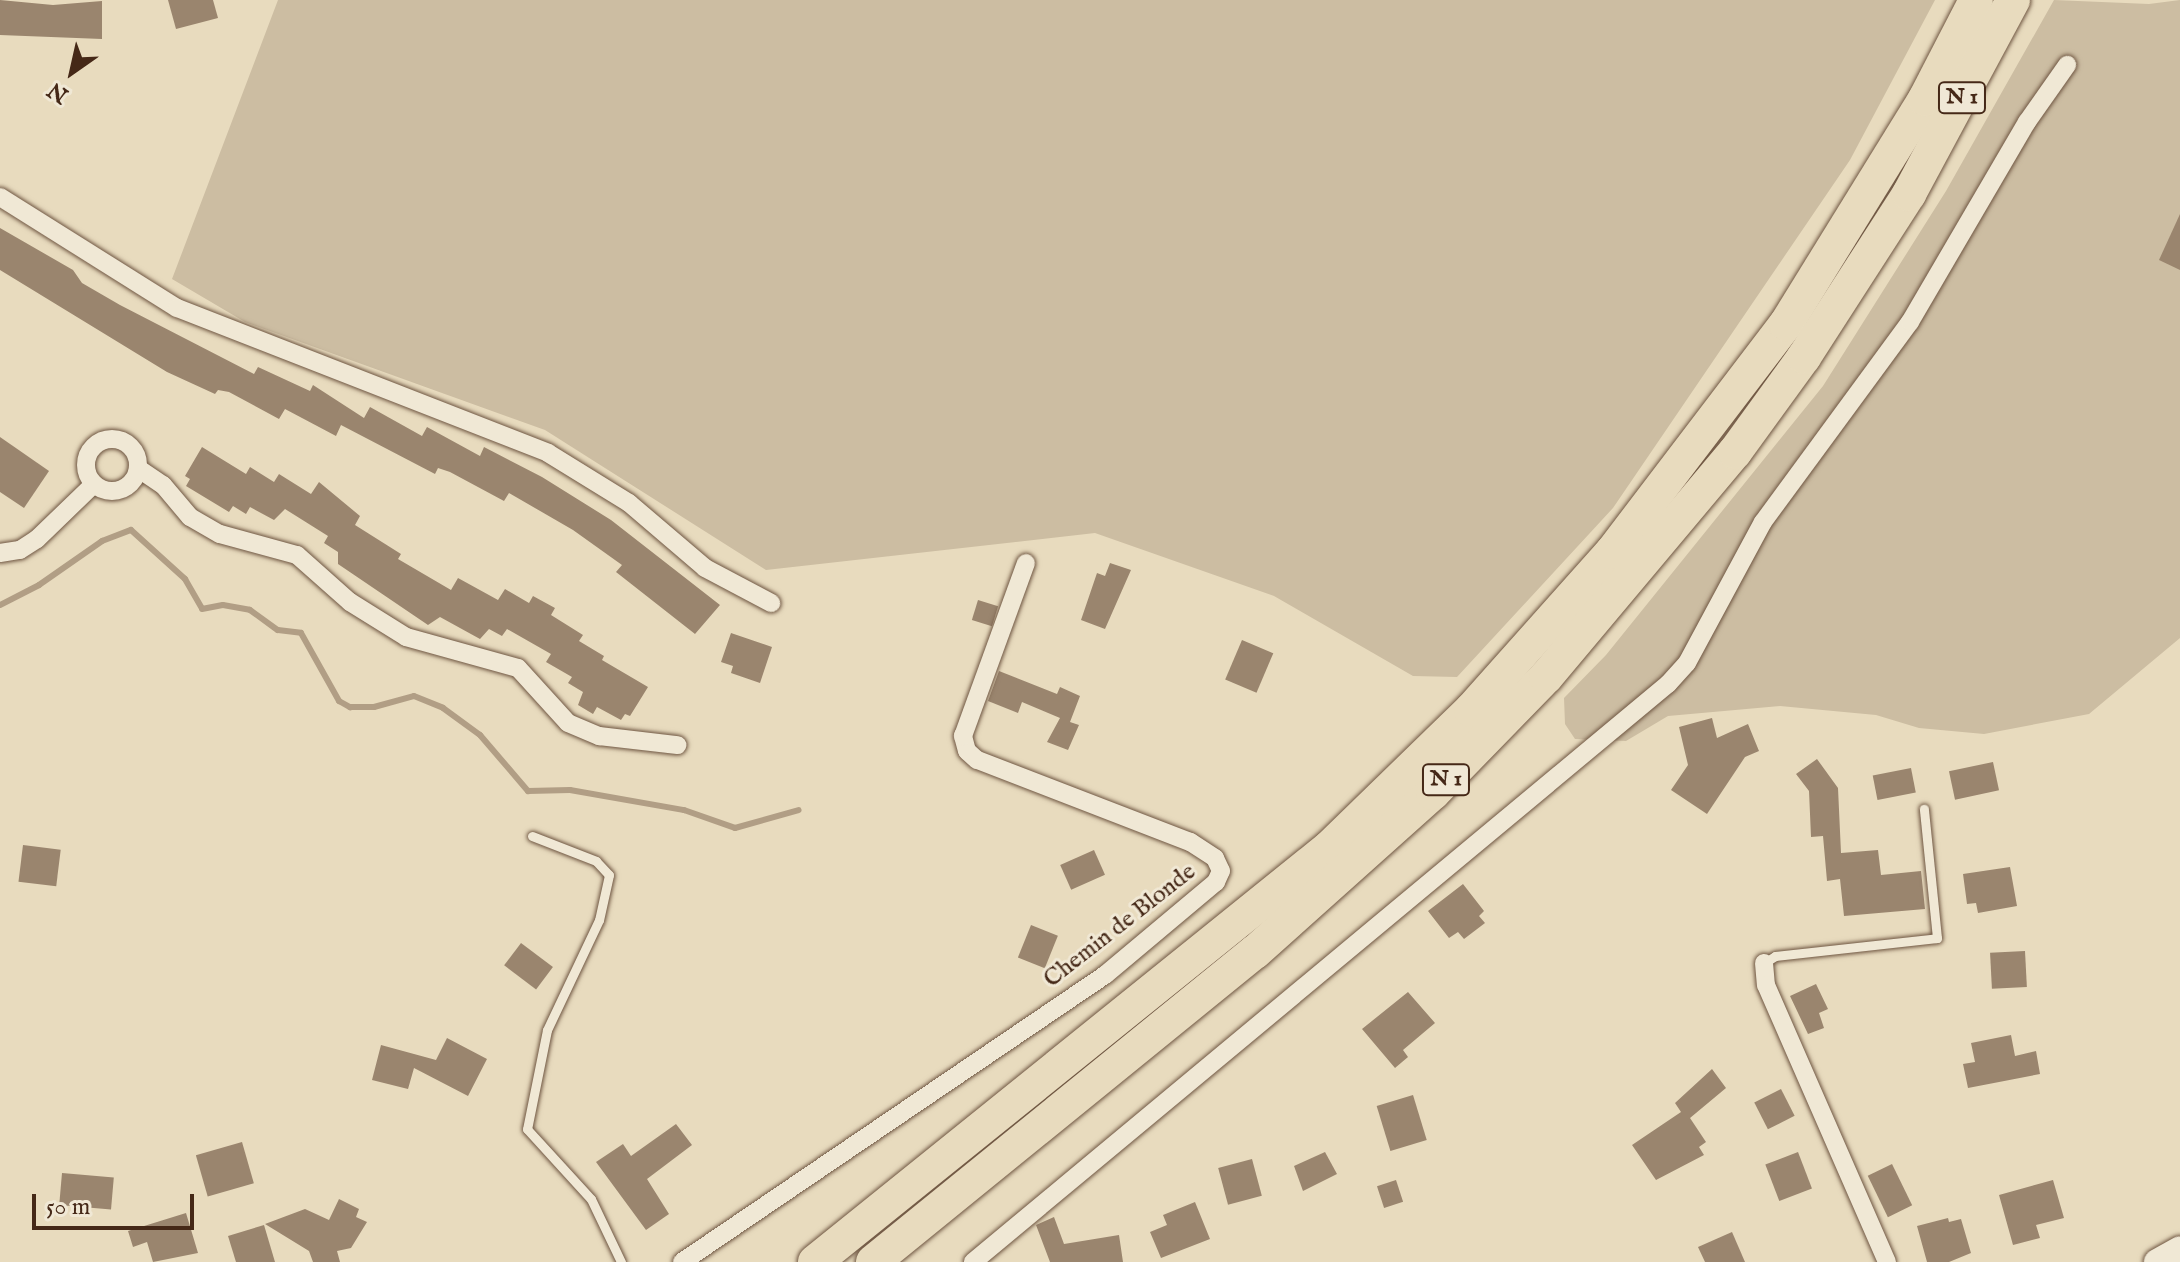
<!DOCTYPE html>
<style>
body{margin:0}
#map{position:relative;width:2180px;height:1262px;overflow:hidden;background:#e8dbbe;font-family:"IM FELL English",serif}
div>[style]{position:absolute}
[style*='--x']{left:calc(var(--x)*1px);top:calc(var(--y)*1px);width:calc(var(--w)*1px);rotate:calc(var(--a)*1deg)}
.green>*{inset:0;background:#ccbda2}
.stream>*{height:6px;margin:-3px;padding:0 3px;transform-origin:3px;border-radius:3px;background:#b19e85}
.building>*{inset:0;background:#9a856e;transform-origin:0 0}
.roads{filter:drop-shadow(0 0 2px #6e5541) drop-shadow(0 0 2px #6e5541)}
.lane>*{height:9px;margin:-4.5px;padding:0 4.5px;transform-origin:4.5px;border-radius:4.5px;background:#f0e8d5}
.street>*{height:18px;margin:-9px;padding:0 9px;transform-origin:9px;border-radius:9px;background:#f0e8d5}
.street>.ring{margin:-9px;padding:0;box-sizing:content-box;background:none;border:18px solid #f0e8d5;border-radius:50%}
.secondary>*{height:26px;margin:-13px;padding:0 13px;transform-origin:13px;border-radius:13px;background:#f0e8d5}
.highway>*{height:34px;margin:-17px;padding:0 17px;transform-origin:17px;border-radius:17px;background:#e8dbbe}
span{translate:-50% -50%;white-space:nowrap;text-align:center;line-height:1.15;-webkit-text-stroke:6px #f0e8d5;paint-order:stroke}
.shield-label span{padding:2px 6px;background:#f0e8d5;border:2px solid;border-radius:6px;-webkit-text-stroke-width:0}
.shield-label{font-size:22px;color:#452817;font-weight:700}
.street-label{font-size:24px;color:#452817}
.north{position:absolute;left:32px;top:32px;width:80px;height:80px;-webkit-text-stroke:6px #f0e8d5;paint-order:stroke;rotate:214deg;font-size:22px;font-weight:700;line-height:32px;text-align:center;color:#452817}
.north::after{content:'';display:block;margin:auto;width:28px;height:36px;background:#452817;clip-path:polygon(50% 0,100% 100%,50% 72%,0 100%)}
.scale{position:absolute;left:32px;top:1194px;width:162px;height:36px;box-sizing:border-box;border:4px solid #452817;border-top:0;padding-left:10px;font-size:24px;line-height:28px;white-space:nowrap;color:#452817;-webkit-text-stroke:6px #f0e8d5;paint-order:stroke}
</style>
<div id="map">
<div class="green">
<i style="clip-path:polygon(278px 0,1935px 0,1850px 160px,1613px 508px,1457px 677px,1413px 676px,1274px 596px,1095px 533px,766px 570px,545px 430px,245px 322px,172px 279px)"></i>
<i style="clip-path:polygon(2054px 0,2149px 4px,2180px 0,2180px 638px,2089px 714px,1984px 734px,1919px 728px,1876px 715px,1780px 706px,1668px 716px,1626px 741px,1575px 739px,1565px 724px,1564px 698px,1606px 655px,1823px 386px,1946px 191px)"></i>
</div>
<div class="stream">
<i style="--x:0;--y:605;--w:44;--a:-27.1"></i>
<i style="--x:39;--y:585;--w:77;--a:-34.9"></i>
<i style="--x:102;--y:541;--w:31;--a:-21"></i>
<i style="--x:131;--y:530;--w:73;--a:42.2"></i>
<i style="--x:185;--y:579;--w:34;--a:60"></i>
<i style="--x:202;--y:609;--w:21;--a:-11"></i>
<i style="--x:223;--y:605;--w:27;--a:10"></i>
<i style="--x:250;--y:610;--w:34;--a:36"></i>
<i style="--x:278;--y:630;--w:23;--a:7"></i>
<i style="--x:301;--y:633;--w:78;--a:60.8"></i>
<i style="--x:339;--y:701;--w:13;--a:29"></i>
<i style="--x:350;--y:707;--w:24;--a:0"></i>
<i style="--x:374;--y:707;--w:41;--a:-15.4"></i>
<i style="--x:414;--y:696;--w:31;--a:22"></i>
<i style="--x:443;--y:708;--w:46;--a:36.1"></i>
<i style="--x:480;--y:735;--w:74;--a:49.4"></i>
<i style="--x:528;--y:791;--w:42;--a:-1.4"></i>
<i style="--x:570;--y:790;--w:116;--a:10"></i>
<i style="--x:684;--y:810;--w:54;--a:19.4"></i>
<i style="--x:735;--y:828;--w:66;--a:-15.7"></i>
</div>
<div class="building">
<i style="clip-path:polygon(0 0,53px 5px,102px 1px,102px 39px,0 35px)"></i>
<i style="clip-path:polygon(168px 0,213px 0,218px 18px,176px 29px)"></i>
<i style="clip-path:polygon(2180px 214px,2180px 270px,2159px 260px)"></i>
<i style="clip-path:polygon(0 228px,73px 270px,82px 283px,120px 305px,254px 374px,258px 367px,310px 391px,313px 385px,364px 418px,370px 407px,422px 436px,427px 427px,480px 456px,484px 447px,542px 477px,611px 520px,720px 605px,695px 634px,616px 572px,622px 565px,573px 530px,509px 493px,504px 501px,450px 472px,438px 468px,435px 474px,341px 425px,336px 436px,285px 409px,279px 419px,229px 392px,218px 390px,215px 394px,167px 372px,0 270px)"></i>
<i style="clip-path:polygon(0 437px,49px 471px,24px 508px,0 492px)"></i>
<i style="clip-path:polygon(202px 447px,246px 474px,250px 467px,274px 482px,279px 474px,311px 494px,319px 482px,360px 516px,355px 525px,401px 554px,398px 559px,451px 590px,458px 578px,498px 600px,505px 589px,529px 603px,533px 596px,555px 608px,551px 615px,583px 635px,579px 641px,604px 656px,602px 660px,648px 687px,630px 716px,625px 714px,621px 720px,597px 707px,593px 714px,578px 705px,583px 692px,568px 683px,572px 677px,546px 662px,551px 654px,507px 629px,502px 636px,489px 629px,480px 639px,440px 617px,428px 625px,338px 564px,338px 552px,324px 543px,328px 536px,285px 509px,274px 520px,250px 507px,246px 514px,233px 506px,229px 512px,186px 486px,190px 479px,185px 476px)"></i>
<i style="clip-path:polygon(1110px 563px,1131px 570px,1105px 629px,1081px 620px,1097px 573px,1105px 576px)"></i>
<i style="left:978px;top:600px;width:21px;height:21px;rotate:17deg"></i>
<i style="clip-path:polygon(731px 633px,772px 647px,760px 683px,731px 673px,733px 666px,721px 662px)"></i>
<i style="left:1242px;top:640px;width:34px;height:43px;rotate:23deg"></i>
<i style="clip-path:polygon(999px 671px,1057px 694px,1060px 687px,1080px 696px,1070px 722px,1079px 725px,1068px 750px,1047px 742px,1060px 718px,1022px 702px,1018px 713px,988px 701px)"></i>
<i style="clip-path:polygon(1712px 718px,1717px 738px,1748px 724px,1759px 751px,1745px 757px,1707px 814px,1671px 790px,1688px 765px,1679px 727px)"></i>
<i style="clip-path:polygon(1817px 759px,1838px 788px,1841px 853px,1878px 850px,1881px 875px,1921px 871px,1925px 909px,1844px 916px,1840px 879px,1827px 881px,1823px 836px,1811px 837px,1809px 791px,1796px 774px)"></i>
<i style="left:1993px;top:762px;width:29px;height:45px;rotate:78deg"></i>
<i style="left:1911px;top:768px;width:25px;height:39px;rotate:79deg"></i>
<i style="left:23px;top:845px;width:38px;height:37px;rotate:7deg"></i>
<i style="left:1094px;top:850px;width:27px;height:37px;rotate:66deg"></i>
<i style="clip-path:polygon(2010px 867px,2017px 906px,1978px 913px,1976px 903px,1967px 904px,1963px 874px)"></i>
<i style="clip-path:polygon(1463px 884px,1484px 911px,1479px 916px,1485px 923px,1464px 939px,1458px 932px,1449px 938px,1428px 911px)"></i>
<i style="left:1031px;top:925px;width:29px;height:35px;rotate:22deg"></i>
<i style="left:521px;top:943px;width:40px;height:28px;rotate:37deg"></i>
<i style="left:2025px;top:951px;width:36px;height:35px;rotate:87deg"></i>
<i style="clip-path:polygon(1816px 984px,1828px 1009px,1819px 1013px,1824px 1028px,1808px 1034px,1790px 996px)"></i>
<i style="clip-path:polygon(1408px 992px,1435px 1023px,1403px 1050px,1408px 1057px,1395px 1068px,1362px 1029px)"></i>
<i style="clip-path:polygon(2011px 1035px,2015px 1056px,2036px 1051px,2040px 1074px,1968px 1088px,1963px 1064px,1975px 1062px,1971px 1043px)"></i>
<i style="clip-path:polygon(447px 1038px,487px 1059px,468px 1096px,414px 1068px,408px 1089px,372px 1080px,381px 1045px,436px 1060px)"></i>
<i style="clip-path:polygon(1712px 1069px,1726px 1088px,1690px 1118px,1706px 1142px,1699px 1147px,1704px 1155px,1656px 1180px,1632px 1145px,1681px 1112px,1675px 1103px)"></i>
<i style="left:1781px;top:1089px;width:30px;height:30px;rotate:63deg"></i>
<i style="left:1413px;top:1095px;width:47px;height:38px;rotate:73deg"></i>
<i style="clip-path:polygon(676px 1124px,692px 1145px,647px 1179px,669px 1214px,646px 1230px,596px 1162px,623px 1144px,631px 1156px)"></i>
<i style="left:242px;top:1142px;width:43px;height:48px;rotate:74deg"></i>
<i style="clip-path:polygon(1325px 1152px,1337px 1174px,1303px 1191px,1294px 1166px)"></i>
<i style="left:1798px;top:1152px;width:39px;height:35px;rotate:69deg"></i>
<i style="left:1252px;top:1159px;width:38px;height:35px;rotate:75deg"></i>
<i style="left:1892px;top:1164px;width:46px;height:27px;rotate:64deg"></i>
<i style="left:62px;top:1173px;width:52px;height:32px;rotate:5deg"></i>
<i style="left:1396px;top:1180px;width:23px;height:20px;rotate:72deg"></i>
<i style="clip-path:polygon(2053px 1180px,2064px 1218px,2036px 1225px,2040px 1238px,2013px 1245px,1999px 1195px)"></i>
<i style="clip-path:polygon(339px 1199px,359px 1209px,356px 1217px,367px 1222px,351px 1248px,337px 1251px,340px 1262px,313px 1262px,309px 1251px,265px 1224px,305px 1209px,329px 1220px)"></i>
<i style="clip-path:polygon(1195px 1202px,1210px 1239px,1161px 1258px,1150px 1232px,1167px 1225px,1163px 1215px)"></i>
<i style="clip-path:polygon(186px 1213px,198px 1253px,153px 1262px,147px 1242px,133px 1247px,128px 1231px)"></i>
<i style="clip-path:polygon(1054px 1217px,1064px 1244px,1119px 1235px,1123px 1262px,1050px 1262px,1036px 1225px)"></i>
<i style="clip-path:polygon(1948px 1218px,1949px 1222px,1961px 1219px,1971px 1253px,1949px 1262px,1927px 1262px,1917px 1226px)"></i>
<i style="clip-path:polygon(264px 1225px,275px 1262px,236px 1262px,228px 1236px)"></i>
<i style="clip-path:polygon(1732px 1232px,1745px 1262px,1705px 1262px,1698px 1247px)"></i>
</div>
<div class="roads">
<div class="lane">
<i style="--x:532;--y:836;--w:69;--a:21.3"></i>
<i style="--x:596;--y:861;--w:19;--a:47"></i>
<i style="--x:609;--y:875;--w:46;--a:102.5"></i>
<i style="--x:599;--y:920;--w:122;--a:115.3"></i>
<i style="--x:547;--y:1030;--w:101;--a:101.4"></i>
<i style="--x:527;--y:1129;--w:95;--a:47.6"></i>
<i style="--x:591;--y:1199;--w:70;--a:64.5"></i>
<i style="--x:1764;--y:963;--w:13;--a:-32"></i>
<i style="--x:1775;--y:956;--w:163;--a:-6.3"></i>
<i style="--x:1937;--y:938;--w:130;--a:-95.8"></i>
</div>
<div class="street">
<i style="--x:0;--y:197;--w:209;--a:32.1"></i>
<i style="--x:177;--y:308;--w:398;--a:21.3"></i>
<i style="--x:548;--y:453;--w:95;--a:31.7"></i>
<i style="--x:629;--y:503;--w:100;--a:40.5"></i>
<i style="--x:705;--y:568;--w:75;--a:27.9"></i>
<i class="ring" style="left:86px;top:439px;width:34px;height:34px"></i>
<i style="--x:139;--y:469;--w:29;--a:34"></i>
<i style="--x:163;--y:485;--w:42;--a:49.8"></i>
<i style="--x:190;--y:517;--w:34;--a:30"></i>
<i style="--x:220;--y:534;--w:80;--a:15.3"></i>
<i style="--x:297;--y:555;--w:71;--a:41.6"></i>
<i style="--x:350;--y:602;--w:66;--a:32"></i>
<i style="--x:406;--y:637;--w:116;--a:15.5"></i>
<i style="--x:518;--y:668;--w:74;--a:47.7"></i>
<i style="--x:568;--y:723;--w:34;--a:23"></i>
<i style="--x:599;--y:736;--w:79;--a:6.6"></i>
<i style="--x:0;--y:553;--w:20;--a:-9"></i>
<i style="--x:20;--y:550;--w:20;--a:-33"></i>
<i style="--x:37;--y:539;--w:79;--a:-44"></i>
<i style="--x:1764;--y:963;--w:22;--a:85"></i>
<i style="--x:1766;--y:985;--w:302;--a:66.4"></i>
<i style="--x:682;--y:1262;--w:511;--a:-34.16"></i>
<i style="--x:1105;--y:975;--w:145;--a:-40"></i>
<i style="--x:1216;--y:882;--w:12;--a:-66"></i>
<i style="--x:1221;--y:871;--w:14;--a:-115"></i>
<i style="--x:1215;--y:858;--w:30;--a:-147"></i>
<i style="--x:1190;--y:842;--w:228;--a:-158.9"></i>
<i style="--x:977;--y:760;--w:13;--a:-138"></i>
<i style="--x:967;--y:751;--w:16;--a:-105"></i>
<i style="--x:963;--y:736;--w:184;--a:-70"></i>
<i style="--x:973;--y:1262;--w:904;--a:-39.75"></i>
<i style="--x:1668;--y:684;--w:28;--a:-48"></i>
<i style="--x:1687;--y:663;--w:160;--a:-61.7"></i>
<i style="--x:1763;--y:522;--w:248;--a:-53.7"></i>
<i style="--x:1910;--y:322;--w:232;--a:-59.7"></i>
<i style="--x:2027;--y:122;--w:70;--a:-54.9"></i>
</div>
<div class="secondary">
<i style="--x:2157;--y:1262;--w:26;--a:-29"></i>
</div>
<div class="highway">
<i style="--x:815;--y:1262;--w:661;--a:-38.86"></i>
<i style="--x:1330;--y:847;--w:197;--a:-44.2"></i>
<i style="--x:1471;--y:710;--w:212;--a:-48.3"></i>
<i style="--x:1612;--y:552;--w:287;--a:-52.7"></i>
<i style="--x:1786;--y:324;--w:264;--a:-58.3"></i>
<i style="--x:1925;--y:99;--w:111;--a:-62.7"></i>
<i style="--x:873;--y:1262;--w:492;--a:-39.1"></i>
<i style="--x:1255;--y:952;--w:239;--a:-41.8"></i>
<i style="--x:1433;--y:793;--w:162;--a:-45.8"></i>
<i style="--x:1546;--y:677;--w:294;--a:-50"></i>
<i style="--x:1735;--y:452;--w:117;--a:-54"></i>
<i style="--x:1804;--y:357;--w:194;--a:-57.2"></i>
<i style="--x:1909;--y:194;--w:220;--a:-61.8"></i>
</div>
</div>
<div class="shield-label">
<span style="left:1962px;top:98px">N 1</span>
<span style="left:1446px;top:780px">N 1</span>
</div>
<div class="street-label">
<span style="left:1120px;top:926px;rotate:-38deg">Chemin de Blonde</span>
</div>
<div class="north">N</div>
<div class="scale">50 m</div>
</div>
